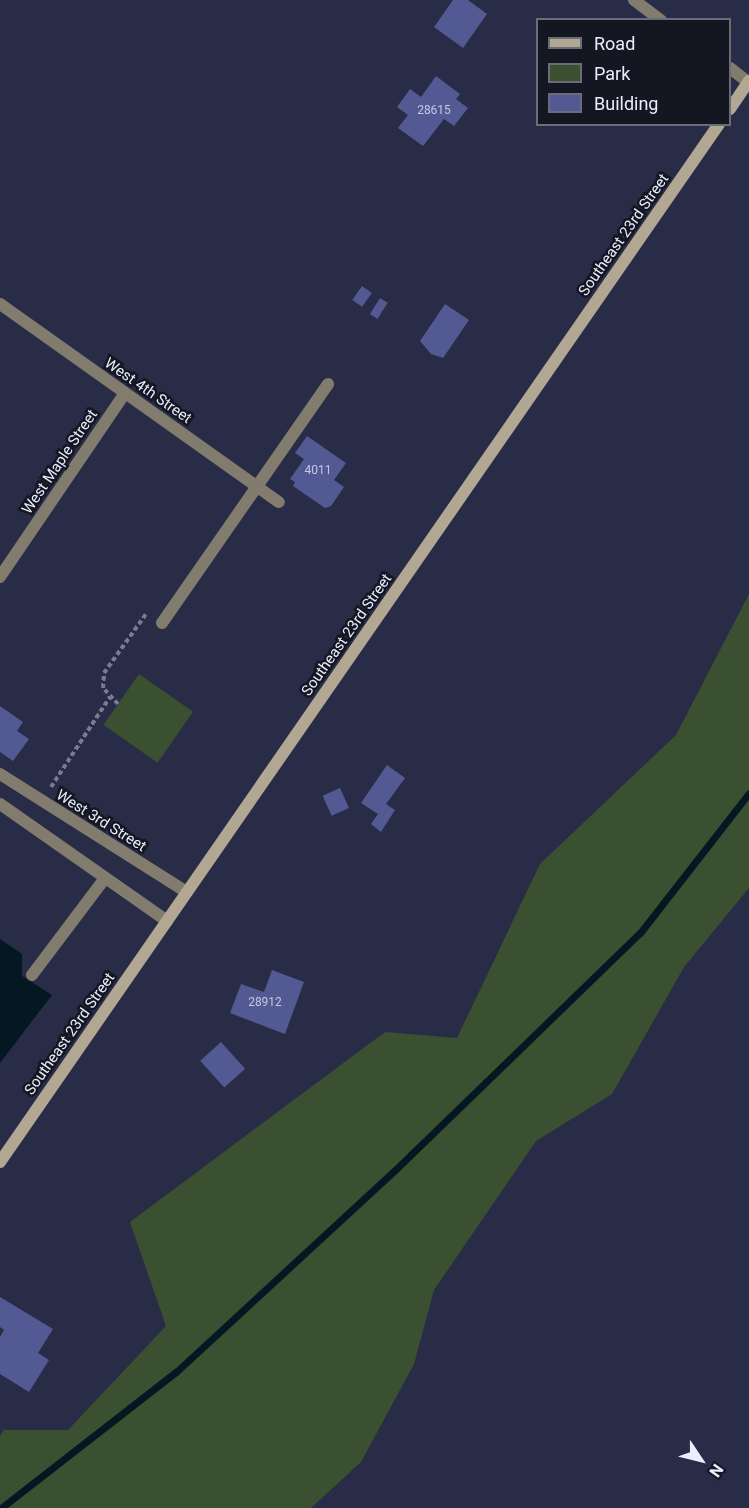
<!DOCTYPE html>
<style>
body{margin:0}
#map{position:relative;width:749px;height:1508px;overflow:hidden;background:#292c46;font-family:Roboto,sans-serif}
div>[style]{position:absolute}
[style*='--x']{left:calc(var(--x)*1px);top:calc(var(--y)*1px);width:calc(var(--w)*1px);rotate:calc(var(--a)*1deg)}
.green>*{inset:0;background:#3a5030;transform-origin:0 0}
.water>*{inset:0;background:#031823}
.stream>*{height:7px;margin:-3.5px;padding:0 3.5px;transform-origin:3.5px;border-radius:3.5px;background:#031823}
.building>*{inset:0;background:#535992;transform-origin:0 0}
.path>*{height:4px;margin-top:-2px;transform-origin:0;background:repeating-linear-gradient(90deg,#787b92 0 4.5px,transparent 0 7.5px)}
.lane>*{height:12px;margin:-6px;padding:0 6px;transform-origin:6px;border-radius:6px;background:#827c6e}
.street>*{height:12px;margin:-6px;padding:0 6px;transform-origin:6px;border-radius:6px;background:#827c6e}
.secondary>*{height:12px;margin:-6px;padding:0 6px;transform-origin:6px;border-radius:6px;background:#b1a792}
span{translate:-50% -50%;white-space:nowrap;text-align:center;line-height:1.15;-webkit-text-stroke:5px #141621;paint-order:stroke}
.number-label{font-size:12px;color:#c4c8e3}
.number-label span{-webkit-text-stroke-width:0}
.street-label{font-size:15px;color:#eaedfe}
.legend{position:absolute;left:536px;top:18px;width:195px;height:108px;box-sizing:border-box;background:#141621;border:2px solid #6a6c79;margin:0;padding:8px 10px;list-style:none;font-size:18px;color:#eaedfe}
.legend li{display:flex;align-items:center;gap:12px;height:30px}
.legend b{width:30px;border:2px solid #6a6c79}
.north{position:absolute;left:671px;top:1430px;width:60px;height:60px;-webkit-text-stroke:4px #141621;paint-order:stroke;rotate:125deg;font-size:16px;font-weight:700;line-height:24px;text-align:center;color:#eaedfe}
.north::after{content:'';display:block;margin:auto;width:21px;height:27px;background:#eaedfe;clip-path:polygon(50% 0,100% 100%,50% 72%,0 100%)}
</style>
<div id="map">
<div class="green">
<i style="clip-path:polygon(749px 594px,749px 888px,684px 967px,612px 1094px,536px 1141px,434px 1290px,414px 1364px,361px 1462px,311px 1508px,0 1508px,0 1436px,4px 1430px,68px 1430px,166px 1326px,130px 1222px,385px 1032px,457px 1038px,540px 864px,676px 735px)"></i>
<i style="left:139px;top:674px;width:66px;height:62px;rotate:35deg"></i>
</div>
<div class="water">
<i style="clip-path:polygon(0 939px,22px 954px,22px 976px,52px 995px,0 1063px)"></i>
</div>
<div class="stream">
<i style="--x:1;--y:1508;--w:222;--a:-37.9"></i>
<i style="--x:176;--y:1372;--w:297;--a:-42.7"></i>
<i style="--x:394;--y:1171;--w:342;--a:-44.1"></i>
<i style="--x:640;--y:933;--w:177;--a:-52.1"></i>
</div>
<div class="building">
<i style="clip-path:polygon(453px 0,468px 0,487px 14px,463px 48px,434px 27px)"></i>
<i style="clip-path:polygon(436px 76px,460px 94px,456px 99px,468px 108px,454px 126px,444px 119px,423px 146px,398px 128px,408px 115px,397px 107px,410px 89px,421px 97px)"></i>
<i style="left:362px;top:286px;width:12px;height:17px;rotate:35deg"></i>
<i style="left:380px;top:298px;width:9px;height:19px;rotate:32deg"></i>
<i style="clip-path:polygon(445px 304px,469px 320px,443px 358px,431px 354px,420px 341px)"></i>
<i style="clip-path:polygon(307px 436px,346px 463px,334px 480px,344px 487px,331px 506px,325px 508px,293px 486px,295px 482px,290px 479px,304px 459px,295px 453px)"></i>
<i style="clip-path:polygon(0 706px,23px 722px,17px 731px,29px 739px,13px 761px,0 752px)"></i>
<i style="clip-path:polygon(387px 765px,405px 778px,386px 804px,395px 810px,381px 832px,371px 824px,378px 814px,361px 803px)"></i>
<i style="left:340px;top:788px;width:22px;height:19px;rotate:66deg"></i>
<i style="clip-path:polygon(272px 970px,304px 982px,285px 1034px,230px 1013px,241px 984px,264px 992px)"></i>
<i style="left:221px;top:1042px;width:36px;height:28px;rotate:48deg"></i>
<i style="clip-path:polygon(0 1297px,53px 1329px,38px 1353px,49px 1360px,29px 1392px,0 1374px,0 1337px,4px 1330px,0 1327px)"></i>
</div>
<div class="path">
<i style="--x:118;--y:704;--w:22;--a:-133"></i>
<i style="--x:103;--y:688;--w:15;--a:-86"></i>
<i style="--x:104;--y:673;--w:72;--a:-54.6"></i>
<i style="--x:51;--y:787;--w:108;--a:-56.8"></i>
</div>
<div class="lane">
<i style="--x:634;--y:0;--w:34;--a:37"></i>
<i style="--x:730;--y:68;--w:23;--a:38"></i>
<i style="--x:162;--y:623;--w:291;--a:-55.2"></i>
<i style="--x:32;--y:975;--w:121;--a:-53"></i>
</div>
<div class="street">
<i style="--x:0;--y:304;--w:342;--a:35.4"></i>
<i style="--x:0;--y:577;--w:222;--a:-55.8"></i>
<i style="--x:0;--y:774;--w:221;--a:32.3"></i>
<i style="--x:0;--y:804;--w:204;--a:35"></i>
</div>
<div class="secondary">
<i style="--x:730;--y:109;--w:34;--a:-56"></i>
<i style="--x:0;--y:1162;--w:1263;--a:-55.29"></i>
</div>
<div class="number-label">
<span style="left:434px;top:111px">28615</span>
<span style="left:318px;top:471px">4011</span>
<span style="left:265px;top:1003px">28912</span>
</div>
<div class="street-label">
<span style="left:624px;top:235px;rotate:-55deg">Southeast 23rd Street</span>
<span style="left:148px;top:391px;rotate:35deg">West 4th Street</span>
<span style="left:60px;top:462px;rotate:-56deg">West Maple Street</span>
<span style="left:347px;top:635px;rotate:-55deg">Southeast 23rd Street</span>
<span style="left:101px;top:821px;rotate:32deg">West 3rd Street</span>
<span style="left:70px;top:1034px;rotate:-55deg">Southeast 23rd Street</span>
</div>
<ul class="legend">
<li><b style="height:8px;background:#b1a792"></b>Road</li>
<li><b style="height:16px;background:#3a5030"></b>Park</li>
<li><b style="height:16px;background:#535992"></b>Building</li>
</ul>
<div class="north">N</div>
</div>
